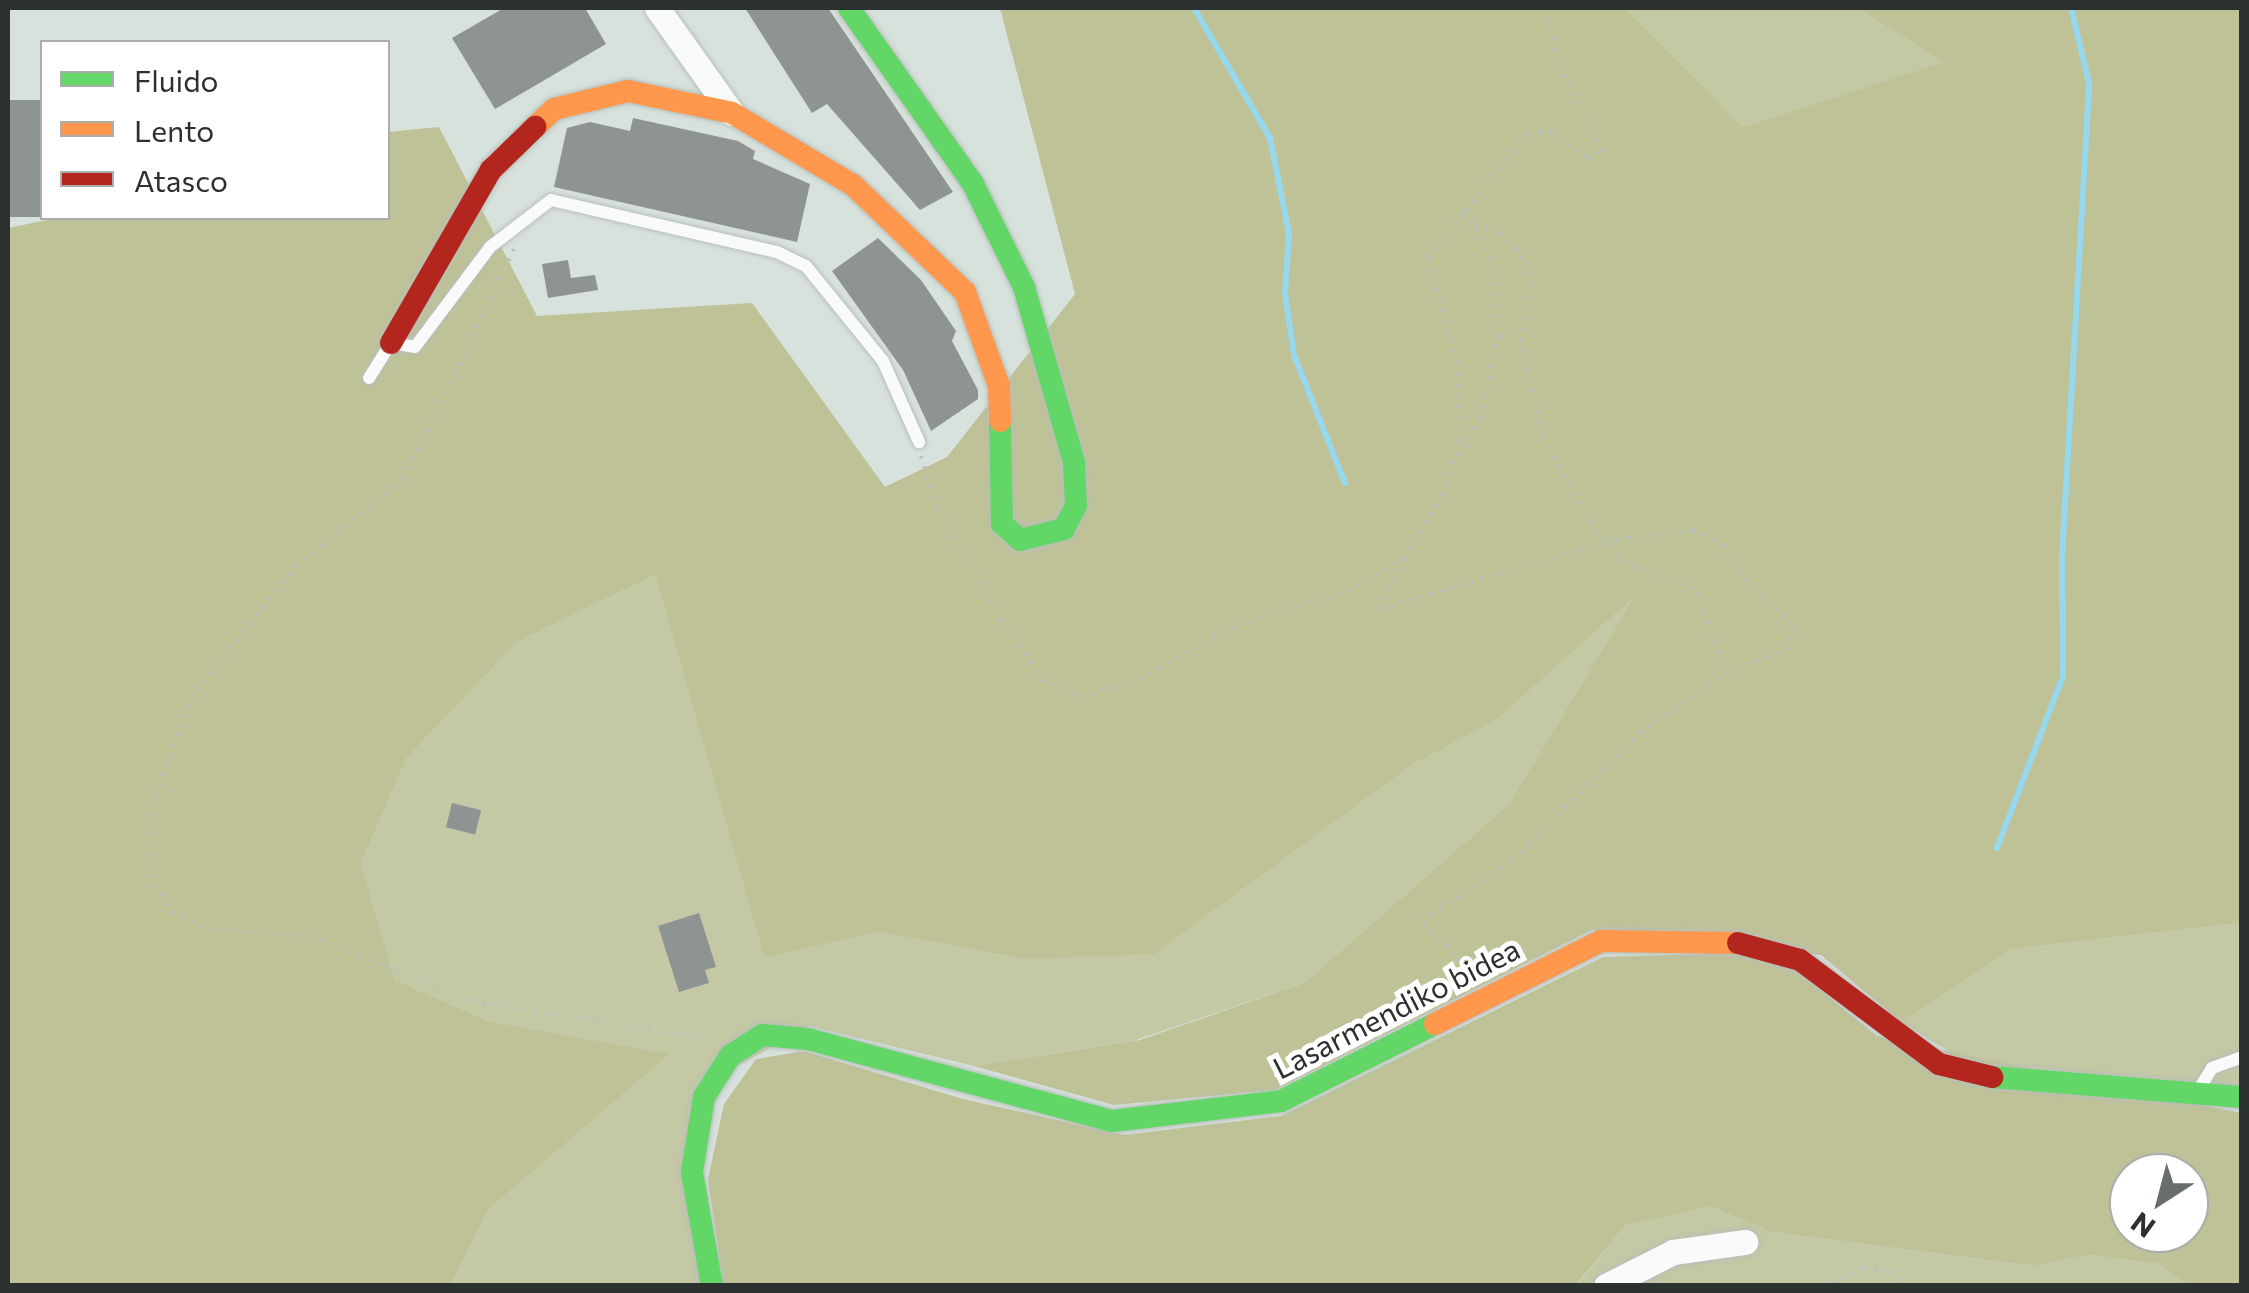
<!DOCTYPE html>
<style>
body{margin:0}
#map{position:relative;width:2249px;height:1293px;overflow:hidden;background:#d8e2dd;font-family:Commissioner,sans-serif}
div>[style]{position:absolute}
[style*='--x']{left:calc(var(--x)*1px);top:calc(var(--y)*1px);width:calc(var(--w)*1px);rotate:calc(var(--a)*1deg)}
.green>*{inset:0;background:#c4c8a4}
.forest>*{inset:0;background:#bfc297}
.stream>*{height:6px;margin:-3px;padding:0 3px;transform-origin:3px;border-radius:3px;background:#96d8ed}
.building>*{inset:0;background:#8d9492;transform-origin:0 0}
.path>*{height:4px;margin-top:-2px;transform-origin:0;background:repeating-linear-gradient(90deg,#bcc1be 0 2.5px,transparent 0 10.5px)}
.roads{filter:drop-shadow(0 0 2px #b8bfbb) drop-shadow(0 0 2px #b8bfbb)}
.lane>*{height:12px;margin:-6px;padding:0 6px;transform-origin:6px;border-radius:6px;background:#f9fbfa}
.street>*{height:25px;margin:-12.5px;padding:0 12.5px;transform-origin:12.5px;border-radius:12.5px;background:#f9fbfa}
.fast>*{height:22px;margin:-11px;padding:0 11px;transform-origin:11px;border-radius:11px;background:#63d668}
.slow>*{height:22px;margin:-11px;padding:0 11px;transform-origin:11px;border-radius:11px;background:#ff974d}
.jam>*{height:22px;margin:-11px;padding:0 11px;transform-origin:11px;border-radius:11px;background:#b3261e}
span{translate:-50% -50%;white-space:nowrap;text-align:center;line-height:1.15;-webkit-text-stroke:10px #fff;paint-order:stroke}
.street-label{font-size:30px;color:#2b312e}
.frame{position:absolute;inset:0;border:10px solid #2b312e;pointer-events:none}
.legend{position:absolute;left:40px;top:40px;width:350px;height:180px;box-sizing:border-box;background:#fff;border:2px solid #aaadab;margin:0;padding:12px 18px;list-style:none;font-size:30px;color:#2b312e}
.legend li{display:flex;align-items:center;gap:20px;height:50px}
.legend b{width:50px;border:2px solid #aaadab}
.north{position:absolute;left:2109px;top:1153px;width:100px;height:100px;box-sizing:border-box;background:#fff;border:2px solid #aaadab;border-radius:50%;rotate:216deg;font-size:28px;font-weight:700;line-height:40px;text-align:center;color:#2b312e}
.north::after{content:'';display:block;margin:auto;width:35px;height:45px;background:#686f6b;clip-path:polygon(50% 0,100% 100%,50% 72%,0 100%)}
</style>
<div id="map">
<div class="green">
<i style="clip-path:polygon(1625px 8px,1857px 8px,1945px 62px,1743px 127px)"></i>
<i style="clip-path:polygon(655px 575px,764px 958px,879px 932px,1023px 959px,1497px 719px,1639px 592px,1509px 804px,1304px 983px,1133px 1041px,974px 1066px,809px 1026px,695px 1090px,703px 1285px,451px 1285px,488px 1210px,668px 1054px,489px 1021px,395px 980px,361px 863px,407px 758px,517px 642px)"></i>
<i style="clip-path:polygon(2241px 923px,2241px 1088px,1966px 1062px,1901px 1022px,2011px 949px)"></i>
<i style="clip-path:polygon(1710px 1206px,1770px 1232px,2032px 1266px,2088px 1255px,2159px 1264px,2187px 1285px,1576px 1286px,1625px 1226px)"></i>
</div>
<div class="forest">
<i style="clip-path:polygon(1000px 8px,1625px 8px,1743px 127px,1944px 62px,1857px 8px,2241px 8px,2241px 923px,2011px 949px,1901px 1022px,1821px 955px,1592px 930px,1275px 1090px,1114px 1105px,974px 1066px,1140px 1040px,1304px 983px,1509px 804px,1636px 595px,1497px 719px,1411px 765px,1154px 954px,1023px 959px,879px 932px,764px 958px,655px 575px,517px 642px,407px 758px,361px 863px,395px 980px,489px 1021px,669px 1054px,488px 1210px,451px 1285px,8px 1285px,8px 228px,57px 218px,388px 218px,388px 132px,439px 127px,537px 316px,752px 303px,885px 487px,947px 457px,1075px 294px)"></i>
<i style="clip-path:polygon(evenodd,1737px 953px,1797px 971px,1877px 1036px,2241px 1113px,2241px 1285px,2187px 1285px,2159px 1264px,2088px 1255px,2033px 1266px,1770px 1232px,1710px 1206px,1625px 1226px,1576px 1285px,723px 1285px,708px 1179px,724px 1104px,756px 1059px,804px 1051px,963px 1099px,1124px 1135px,1281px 1116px,1603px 957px,1737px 953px,2129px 1173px,2189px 1173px,2189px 1233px,2129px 1233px,2129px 1173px)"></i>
</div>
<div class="stream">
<i style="--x:1194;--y:8;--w:151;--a:59.7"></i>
<i style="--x:1270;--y:138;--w:97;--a:78.7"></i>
<i style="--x:1289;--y:233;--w:60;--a:93.8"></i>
<i style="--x:1285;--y:293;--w:63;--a:81.7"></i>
<i style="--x:1294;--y:355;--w:138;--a:68.3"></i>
<i style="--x:1997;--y:848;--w:184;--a:-69"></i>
<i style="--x:2063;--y:676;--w:120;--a:-90.5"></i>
<i style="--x:2062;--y:556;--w:474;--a:-86.7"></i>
<i style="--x:2089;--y:83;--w:77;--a:-103.5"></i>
</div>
<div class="building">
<i style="clip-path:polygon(504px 8px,585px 8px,606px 44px,495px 109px,452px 38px)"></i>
<i style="clip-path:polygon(745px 8px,828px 8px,953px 192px,920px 210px,827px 104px,812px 113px)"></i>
<i style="left:42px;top:100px;width:117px;height:35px;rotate:90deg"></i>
<i style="clip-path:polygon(633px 118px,738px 141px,755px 151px,753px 159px,810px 184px,797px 242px,554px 187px,567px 128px,590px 122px,630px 131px)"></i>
<i style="clip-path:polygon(878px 238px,921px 280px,956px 331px,952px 341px,978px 390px,978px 399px,931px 431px,903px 370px,832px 271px)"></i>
<i style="clip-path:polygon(568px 260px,571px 278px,595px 275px,598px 290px,548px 298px,542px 264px)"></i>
<i style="left:452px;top:803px;width:30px;height:25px;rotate:14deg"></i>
<i style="clip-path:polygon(699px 913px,716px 967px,705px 970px,709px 983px,679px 992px,658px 926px)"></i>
</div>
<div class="path">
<i style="--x:1476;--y:224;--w:26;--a:21"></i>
<i style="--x:1500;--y:233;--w:39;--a:46"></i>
<i style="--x:1527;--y:261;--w:25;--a:81"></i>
<i style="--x:1531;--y:286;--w:55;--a:100.5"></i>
<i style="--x:514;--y:249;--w:256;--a:115.5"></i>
<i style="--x:404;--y:480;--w:137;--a:141.5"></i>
<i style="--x:297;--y:565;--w:166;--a:128.7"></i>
<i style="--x:193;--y:695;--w:114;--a:110"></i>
<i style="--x:154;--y:802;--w:84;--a:90"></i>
<i style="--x:154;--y:886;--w:32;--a:55"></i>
<i style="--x:172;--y:912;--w:39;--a:26"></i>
<i style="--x:207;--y:929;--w:103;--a:3.9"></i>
<i style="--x:310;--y:936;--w:175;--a:21.9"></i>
<i style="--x:472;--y:1001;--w:237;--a:9.2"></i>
<i style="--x:921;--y:456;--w:56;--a:72.2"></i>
<i style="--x:938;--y:509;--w:127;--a:60.2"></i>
<i style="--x:1001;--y:619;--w:75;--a:54.8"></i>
<i style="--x:1044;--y:680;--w:41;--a:22.8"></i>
<i style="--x:1082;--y:696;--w:50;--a:-13.8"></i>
<i style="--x:1131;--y:684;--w:124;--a:-29.1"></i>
<i style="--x:1239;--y:624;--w:114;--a:-16.8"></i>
<i style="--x:1348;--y:591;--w:64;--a:-30.2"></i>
<i style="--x:1403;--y:559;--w:55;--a:114.7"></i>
<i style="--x:1380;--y:609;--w:246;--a:-16.3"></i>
<i style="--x:1616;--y:540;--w:78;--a:-7.4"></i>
<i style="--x:1693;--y:530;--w:34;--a:27"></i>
<i style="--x:1723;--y:545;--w:21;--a:67"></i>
<i style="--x:1731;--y:564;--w:89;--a:45"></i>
<i style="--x:1794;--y:627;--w:22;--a:106"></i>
<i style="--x:1788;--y:648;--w:66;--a:157.7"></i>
<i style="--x:1459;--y:456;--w:43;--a:-59.3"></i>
<i style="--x:1481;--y:419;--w:83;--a:-78.8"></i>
<i style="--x:1403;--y:559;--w:77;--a:-57.8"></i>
<i style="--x:1444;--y:494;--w:58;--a:-72.8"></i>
<i style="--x:1461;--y:439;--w:66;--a:-91.7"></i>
<i style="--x:1459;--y:373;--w:119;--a:-104.6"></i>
<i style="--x:1429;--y:258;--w:61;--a:-52.4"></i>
<i style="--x:1464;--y:981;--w:28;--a:-108"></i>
<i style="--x:1455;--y:954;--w:47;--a:-135"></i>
<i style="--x:1422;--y:921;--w:110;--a:-33.8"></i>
<i style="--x:1513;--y:860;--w:180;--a:-45"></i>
<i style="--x:1640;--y:733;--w:106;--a:-34.6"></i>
<i style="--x:1727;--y:673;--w:91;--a:-111.2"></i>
<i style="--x:1694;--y:588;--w:72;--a:-159.5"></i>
<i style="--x:1627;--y:563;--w:54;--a:-132.8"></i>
<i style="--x:1590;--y:523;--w:102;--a:-118.1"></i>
<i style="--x:1542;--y:433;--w:95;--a:-102.7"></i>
<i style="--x:1521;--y:340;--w:10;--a:-135"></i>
<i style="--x:1514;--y:333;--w:18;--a:164"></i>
<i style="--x:1497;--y:338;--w:70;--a:-90"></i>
<i style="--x:1497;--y:268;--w:66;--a:-118.1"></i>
<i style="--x:1466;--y:210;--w:100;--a:-51.5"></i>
<i style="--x:1528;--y:132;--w:23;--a:0"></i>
<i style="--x:1551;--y:132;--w:45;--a:35.1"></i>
<i style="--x:1588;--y:158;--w:17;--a:-24"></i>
<i style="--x:1604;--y:151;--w:91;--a:-118.3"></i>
<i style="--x:1561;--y:71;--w:65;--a:-104.3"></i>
<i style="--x:1823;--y:1286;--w:45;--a:-23.7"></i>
<i style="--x:1864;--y:1268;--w:29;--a:6"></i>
<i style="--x:1893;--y:1271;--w:21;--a:47"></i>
</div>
<div class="roads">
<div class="lane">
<i style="--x:369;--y:378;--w:41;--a:-57.8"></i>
<i style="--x:391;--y:343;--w:24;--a:9"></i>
<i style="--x:415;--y:347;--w:125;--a:-53.1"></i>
<i style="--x:490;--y:247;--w:77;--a:-37.6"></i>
<i style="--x:551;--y:200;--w:232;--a:13"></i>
<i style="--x:777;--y:252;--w:32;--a:26"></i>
<i style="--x:806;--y:266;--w:122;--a:51"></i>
<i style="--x:883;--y:361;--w:89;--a:66"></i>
<i style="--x:2199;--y:1089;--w:25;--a:-58"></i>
<i style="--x:2212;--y:1068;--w:32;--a:-20"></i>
</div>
<div class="street">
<i style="--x:657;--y:8;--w:129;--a:54.5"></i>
<i style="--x:1606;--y:1286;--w:75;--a:-26.9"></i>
<i style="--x:1673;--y:1252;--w:73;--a:-7.9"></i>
</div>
<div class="fast">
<i style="--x:849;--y:8;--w:215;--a:54.8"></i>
<i style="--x:973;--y:184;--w:115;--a:63.7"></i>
<i style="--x:1024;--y:287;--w:182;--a:74.1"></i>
<i style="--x:1074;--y:462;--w:44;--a:87.4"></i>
<i style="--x:1076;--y:506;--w:26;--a:118"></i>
<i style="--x:1064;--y:529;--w:45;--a:166"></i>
<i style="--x:1020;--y:540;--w:24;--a:-138"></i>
<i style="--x:1002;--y:524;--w:103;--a:-91.1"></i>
<i style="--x:1992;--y:1077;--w:251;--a:4.6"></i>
<i style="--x:712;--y:1286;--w:116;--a:-100"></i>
<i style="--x:692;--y:1172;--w:76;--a:-80.9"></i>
<i style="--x:704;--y:1097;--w:49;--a:-57.6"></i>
<i style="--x:730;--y:1056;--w:38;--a:-33"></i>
<i style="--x:762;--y:1035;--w:46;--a:5"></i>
<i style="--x:808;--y:1039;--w:315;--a:15.1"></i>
<i style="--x:1112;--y:1121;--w:170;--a:-6.7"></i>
<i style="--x:1281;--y:1101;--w:172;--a:-26.6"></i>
</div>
<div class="slow">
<i style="--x:535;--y:127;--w:26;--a:-43"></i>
<i style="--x:554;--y:109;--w:76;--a:-13.7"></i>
<i style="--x:628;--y:91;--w:106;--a:11.9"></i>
<i style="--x:732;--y:113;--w:141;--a:30.8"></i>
<i style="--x:853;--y:185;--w:155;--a:43.7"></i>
<i style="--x:965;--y:292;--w:100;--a:70.1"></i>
<i style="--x:999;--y:386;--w:35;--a:88"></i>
<i style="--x:1435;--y:1024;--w:186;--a:-26.6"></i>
<i style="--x:1601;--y:941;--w:137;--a:0.8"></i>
</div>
<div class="jam">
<i style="--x:391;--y:343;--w:200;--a:-60"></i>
<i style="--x:491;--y:170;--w:62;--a:-44.3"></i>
<i style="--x:1738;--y:943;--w:64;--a:15.3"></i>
<i style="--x:1800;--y:960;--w:174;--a:36.8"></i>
<i style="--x:1939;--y:1064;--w:55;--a:13.8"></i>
</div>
</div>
<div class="street-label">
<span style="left:1396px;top:1008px;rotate:-27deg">Lasarmendiko bidea</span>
</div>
<div class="frame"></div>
<ul class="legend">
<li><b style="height:12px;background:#63d668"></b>Fluido</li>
<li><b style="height:12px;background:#ff974d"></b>Lento</li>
<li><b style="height:12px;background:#b3261e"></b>Atasco</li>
</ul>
<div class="north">N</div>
</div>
